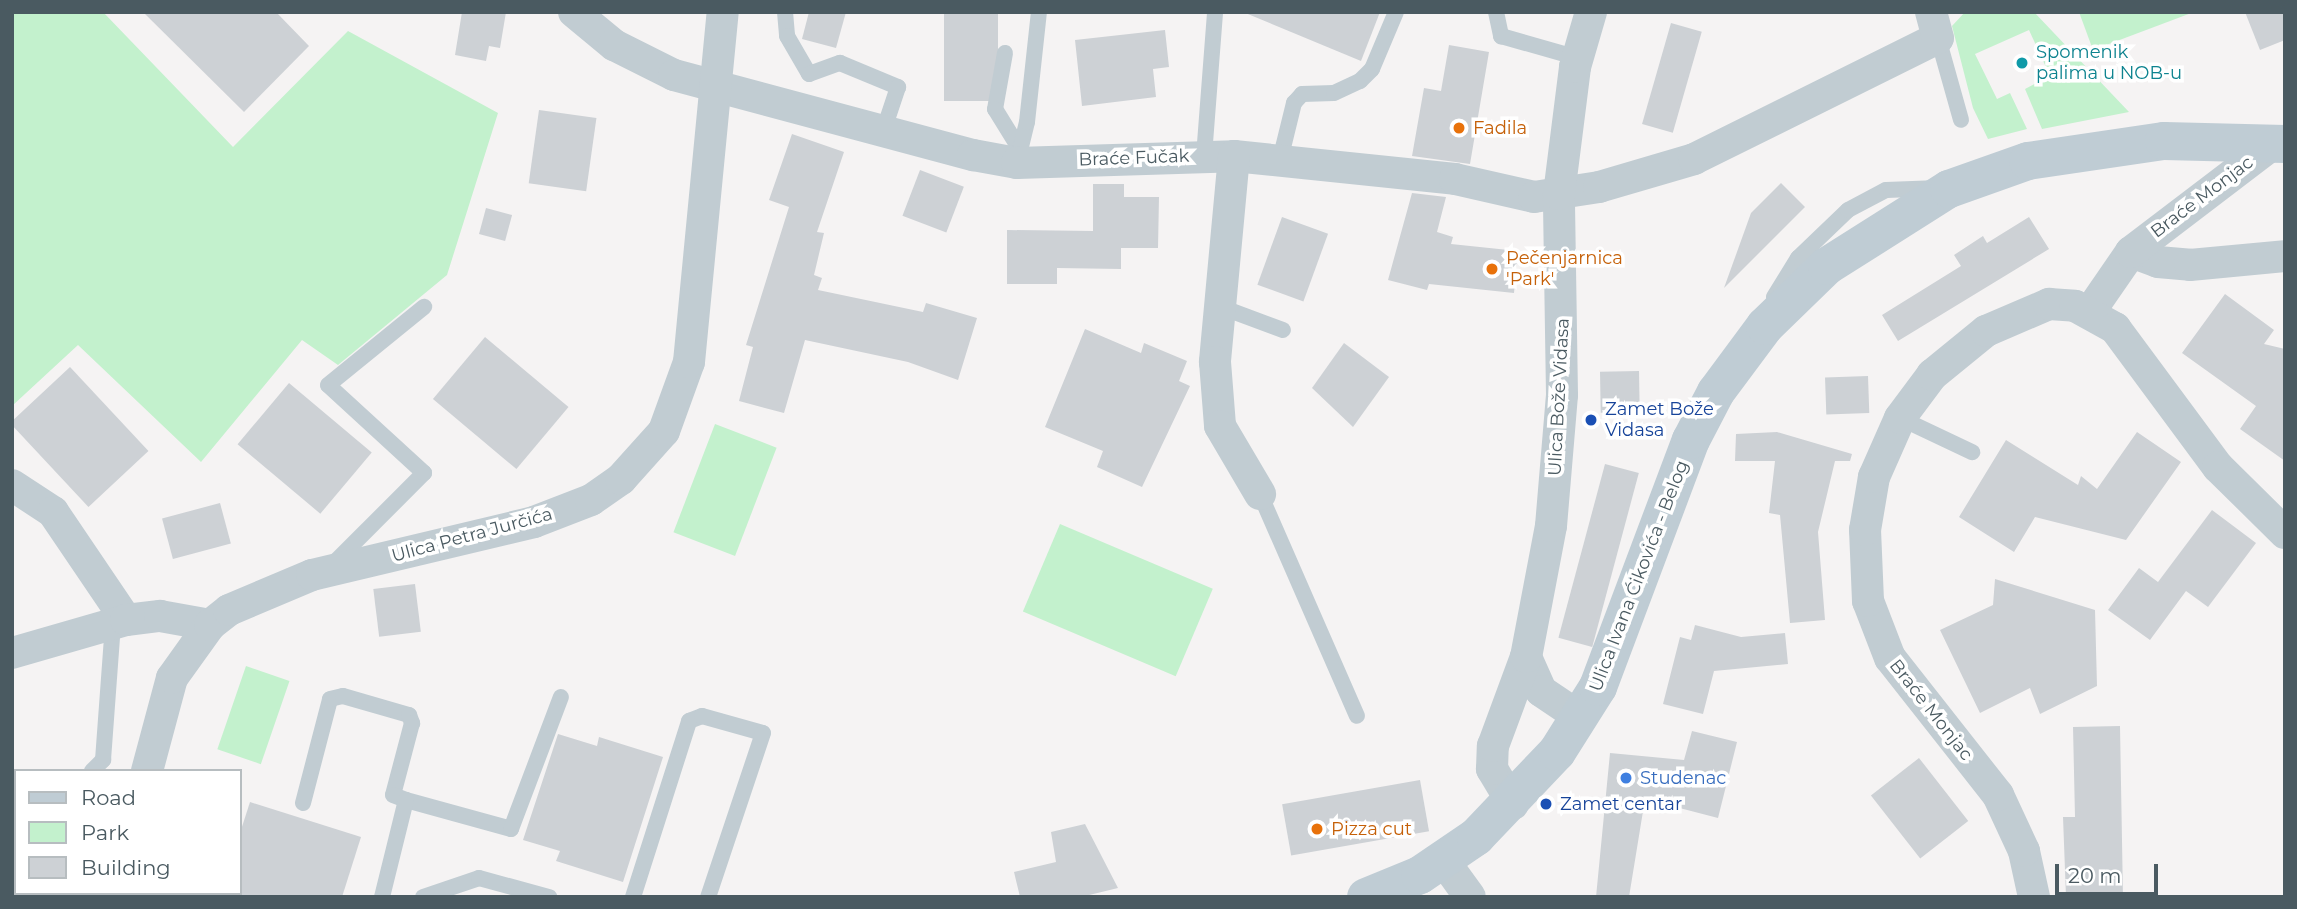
<!DOCTYPE html>
<meta charset="utf-8">
<style>
body{margin:0}
#map{position:relative;width:2297px;height:909px;overflow:hidden;background:#f5f3f3;font-family:Montserrat,sans-serif}
div>[style]{position:absolute}
[style*='--x']{left:calc(var(--x)*1px);top:calc(var(--y)*1px);width:calc(var(--w)*1px);rotate:calc(var(--a)*1deg)}
.green>*{inset:0;background:#c3f1cd;transform-origin:0 0}
.building>*{inset:0;background:#cdd1d5;transform-origin:0 0}
.lane>*{height:16px;margin:-8px;padding:0 8px;transform-origin:8px;border-radius:8px;background:#c1ccd2}
.street>*{height:32px;margin:-16px;padding:0 16px;transform-origin:16px;border-radius:16px;background:#c1ccd2}
.secondary>*{height:38px;margin:-19px;padding:0 19px;transform-origin:19px;border-radius:19px;background:#bfccd4}
.dots>*{width:19px;height:19px;translate:-50% -50%;box-sizing:border-box;border:4px solid #fff;border-radius:50%}
span{translate:-50% -50%;white-space:nowrap;text-align:center;line-height:1.15;-webkit-text-stroke:7px #fff;paint-order:stroke}
.culture-label{font-size:18px;color:#0d838f}
.left{translate:0 -50%;text-align:left}
.food-label{font-size:18px;color:#c56008}
.street-label{font-size:18px;color:#4a5a61}
.transit-label{font-size:18px;color:#164399}
.shop-label{font-size:18px;color:#366cbe}
.frame{position:absolute;inset:0;border:14px solid #4a5a61;pointer-events:none}
.legend{position:absolute;left:14px;top:769px;width:228px;height:126px;box-sizing:border-box;background:#fff;border:2px solid #b7bdc0;margin:0;padding:9px 12px;list-style:none;font-size:21px;color:#4a5a61}
.legend li{display:flex;align-items:center;gap:14px;height:35px}
.legend b{width:35px;border:2px solid #b7bdc0}
.scale{position:absolute;left:2055px;top:864px;width:103px;height:32px;box-sizing:border-box;border:4px solid #4a5a61;border-top:0;padding-left:9px;font-size:21px;line-height:24px;white-space:nowrap;color:#4a5a61;-webkit-text-stroke:5px #fff;paint-order:stroke}
</style>
<div id="map">
<div class="green">
<i style="clip-path:polygon(12px 12px,103px 12px,233px 147px,348px 31px,498px 113px,447px 275px,338px 365px,302px 340px,201px 462px,78px 345px,12px 406px)"></i>
<i style="clip-path:polygon(1965px 12px,2034px 12px,2129px 112px,2042px 129px,2025px 89px,2050px 76px,2029px 30px,1975px 54px,1997px 99px,2010px 93px,2027px 129px,1988px 139px,1973px 108px,1952px 26px)"></i>
<i style="clip-path:polygon(2079px 12px,2194px 12px,2093px 50px)"></i>
<i style="left:715px;top:424px;width:66px;height:116px;rotate:21deg"></i>
<i style="left:1060px;top:524px;width:166px;height:95px;rotate:23deg"></i>
<i style="left:246px;top:666px;width:46px;height:88px;rotate:19deg"></i>
</div>
<div class="building">
<i style="clip-path:polygon(143px 12px,276px 12px,309px 46px,244px 112px)"></i>
<i style="clip-path:polygon(462px 12px,506px 12px,500px 48px,489px 46px,486px 61px,455px 55px)"></i>
<i style="clip-path:polygon(809px 12px,846px 12px,836px 48px,802px 39px)"></i>
<i style="left:944px;top:12px;width:54px;height:89px"></i>
<i style="clip-path:polygon(1243px 12px,1380px 12px,1361px 61px)"></i>
<i style="clip-path:polygon(2245px 12px,2285px 12px,2285px 40px,2260px 50px)"></i>
<i style="left:1671px;top:23px;width:32px;height:105px;rotate:16deg"></i>
<i style="clip-path:polygon(1165px 30px,1169px 67px,1153px 69px,1156px 97px,1082px 106px,1075px 40px)"></i>
<i style="clip-path:polygon(1449px 45px,1489px 52px,1470px 164px,1412px 156px,1424px 88px,1441px 91px)"></i>
<i style="left:539px;top:110px;width:58px;height:74px;rotate:8deg"></i>
<i style="clip-path:polygon(792px 134px,844px 152px,817px 232px,824px 233px,814px 275px,822px 278px,818px 290px,923px 312px,926px 303px,977px 318px,958px 380px,908px 362px,805px 340px,784px 413px,739px 401px,753px 347px,746px 345px,789px 207px,769px 200px)"></i>
<i style="left:920px;top:170px;width:47px;height:49px;rotate:21deg"></i>
<i style="clip-path:polygon(1781px 183px,1805px 207px,1724px 288px,1751px 213px)"></i>
<i style="clip-path:polygon(1093px 184px,1124px 184px,1124px 197px,1159px 197px,1158px 248px,1121px 248px,1121px 269px,1057px 268px,1057px 284px,1007px 284px,1007px 230px,1093px 231px)"></i>
<i style="clip-path:polygon(1412px 193px,1446px 197px,1437px 232px,1453px 237px,1451px 244px,1518px 251px,1514px 293px,1429px 284px,1427px 290px,1388px 280px)"></i>
<i style="left:486px;top:208px;width:27px;height:27px;rotate:15deg"></i>
<i style="left:1282px;top:217px;width:49px;height:72px;rotate:20deg"></i>
<i style="clip-path:polygon(2029px 217px,2049px 249px,1898px 341px,1882px 315px,1961px 266px,1954px 255px,1983px 236px,1987px 243px)"></i>
<i style="clip-path:polygon(2225px 294px,2274px 330px,2264px 344px,2285px 349px,2285px 461px,2240px 429px,2256px 406px,2182px 353px)"></i>
<i style="clip-path:polygon(1085px 329px,1141px 353px,1144px 343px,1187px 361px,1179px 381px,1190px 386px,1142px 487px,1097px 467px,1103px 451px,1045px 427px)"></i>
<i style="left:485px;top:337px;width:109px;height:81px;rotate:40deg"></i>
<i style="clip-path:polygon(1344px 343px,1389px 377px,1353px 427px,1312px 388px)"></i>
<i style="left:70px;top:367px;width:115px;height:82px;rotate:47deg"></i>
<i style="left:1639px;top:371px;width:41px;height:39px;rotate:89deg"></i>
<i style="left:1868px;top:376px;width:37px;height:43px;rotate:88deg"></i>
<i style="left:289px;top:383px;width:108px;height:80px;rotate:40deg"></i>
<i style="clip-path:polygon(1777px 432px,1852px 454px,1850px 461px,1835px 461px,1818px 532px,1825px 620px,1790px 623px,1780px 515px,1769px 513px,1775px 461px,1735px 461px,1736px 434px)"></i>
<i style="clip-path:polygon(2137px 432px,2181px 462px,2126px 540px,2035px 517px,2014px 552px,1959px 517px,2006px 440px,2078px 485px,2081px 476px,2097px 489px)"></i>
<i style="left:1605px;top:464px;width:35px;height:180px;rotate:15deg"></i>
<i style="left:220px;top:503px;width:42px;height:60px;rotate:75deg"></i>
<i style="clip-path:polygon(2212px 510px,2256px 543px,2208px 607px,2186px 591px,2150px 640px,2108px 610px,2139px 568px,2158px 582px)"></i>
<i style="clip-path:polygon(1995px 579px,2095px 610px,2097px 686px,2040px 714px,2030px 688px,1980px 713px,1940px 630px,1993px 605px)"></i>
<i style="left:415px;top:584px;width:48px;height:42px;rotate:83deg"></i>
<i style="clip-path:polygon(1695px 625px,1741px 637px,1785px 633px,1788px 664px,1714px 671px,1703px 714px,1663px 704px,1680px 637px,1691px 640px)"></i>
<i style="clip-path:polygon(2120px 726px,2123px 897px,2066px 897px,2063px 817px,2075px 817px,2073px 727px)"></i>
<i style="clip-path:polygon(1692px 731px,1737px 742px,1718px 818px,1645px 799px,1629px 897px,1596px 897px,1610px 753px,1684px 760px)"></i>
<i style="clip-path:polygon(558px 734px,597px 746px,599px 737px,663px 757px,623px 882px,556px 861px,560px 851px,523px 840px)"></i>
<i style="left:1919px;top:758px;width:80px;height:61px;rotate:52deg"></i>
<i style="left:1420px;top:780px;width:52px;height:140px;rotate:80deg"></i>
<i style="clip-path:polygon(250px 802px,361px 837px,342px 897px,240px 897px,240px 833px)"></i>
<i style="clip-path:polygon(1085px 824px,1118px 888px,1081px 897px,1020px 897px,1014px 872px,1056px 862px,1051px 832px)"></i>
</div>
<div class="lane">
<i style="--x:785;--y:12;--w:24;--a:85"></i>
<i style="--x:787;--y:36;--w:44;--a:59.9"></i>
<i style="--x:809;--y:74;--w:33;--a:-20"></i>
<i style="--x:840;--y:63;--w:63;--a:22.5"></i>
<i style="--x:898;--y:87;--w:47;--a:108.4"></i>
<i style="--x:1496;--y:12;--w:25;--a:78"></i>
<i style="--x:1501;--y:36;--w:80;--a:15.9"></i>
<i style="--x:1938;--y:38;--w:85;--a:74.3"></i>
<i style="--x:1005;--y:53;--w:57;--a:100.1"></i>
<i style="--x:995;--y:109;--w:46;--a:58.4"></i>
<i style="--x:1204;--y:156;--w:144;--a:-85.6"></i>
<i style="--x:1280;--y:160;--w:59;--a:-76.2"></i>
<i style="--x:1294;--y:103;--w:12;--a:-48"></i>
<i style="--x:1302;--y:94;--w:32;--a:-2"></i>
<i style="--x:1334;--y:93;--w:29;--a:-25"></i>
<i style="--x:1360;--y:81;--w:17;--a:-45"></i>
<i style="--x:1372;--y:69;--w:62;--a:-67.2"></i>
<i style="--x:1017;--y:163;--w:42;--a:-76.3"></i>
<i style="--x:1027;--y:122;--w:111;--a:-83.8"></i>
<i style="--x:1774;--y:297;--w:46;--a:-58.4"></i>
<i style="--x:1798;--y:258;--w:69;--a:-43.8"></i>
<i style="--x:1848;--y:210;--w:43;--a:-27.8"></i>
<i style="--x:1886;--y:190;--w:53;--a:-2.2"></i>
<i style="--x:1221;--y:307;--w:66;--a:20.4"></i>
<i style="--x:1900;--y:418;--w:80;--a:25.3"></i>
<i style="--x:1260;--y:494;--w:242;--a:66.4"></i>
<i style="--x:330;--y:567;--w:133;--a:-45"></i>
<i style="--x:424;--y:473;--w:130;--a:-137.5"></i>
<i style="--x:328;--y:385;--w:124;--a:-39.1"></i>
<i style="--x:92;--y:771;--w:16;--a:-45"></i>
<i style="--x:103;--y:760;--w:137;--a:-85.8"></i>
<i style="--x:406;--y:800;--w:109;--a:15.4"></i>
<i style="--x:511;--y:829;--w:141;--a:-69.3"></i>
<i style="--x:303;--y:803;--w:107;--a:-75.4"></i>
<i style="--x:330;--y:699;--w:13;--a:-13"></i>
<i style="--x:343;--y:696;--w:69;--a:16.1"></i>
<i style="--x:409;--y:715;--w:9;--a:69"></i>
<i style="--x:412;--y:723;--w:74;--a:104.8"></i>
<i style="--x:393;--y:795;--w:14;--a:21"></i>
<i style="--x:406;--y:800;--w:100;--a:103.9"></i>
<i style="--x:12;--y:848;--w:5;--a:-37"></i>
<i style="--x:423;--y:897;--w:59;--a:-18.7"></i>
<i style="--x:479;--y:878;--w:73;--a:15.2"></i>
<i style="--x:633;--y:897;--w:185;--a:-72.3"></i>
<i style="--x:689;--y:721;--w:14;--a:-21"></i>
<i style="--x:702;--y:716;--w:63;--a:15.6"></i>
<i style="--x:763;--y:733;--w:173;--a:108.5"></i>
</div>
<div class="street">
<i style="--x:574;--y:12;--w:52;--a:39.5"></i>
<i style="--x:614;--y:45;--w:67;--a:26.6"></i>
<i style="--x:674;--y:75;--w:310;--a:15"></i>
<i style="--x:973;--y:155;--w:45;--a:10.3"></i>
<i style="--x:1017;--y:163;--w:217;--a:-1.8"></i>
<i style="--x:1234;--y:156;--w:222;--a:5.9"></i>
<i style="--x:1455;--y:179;--w:81;--a:12.8"></i>
<i style="--x:1534;--y:197;--w:66;--a:-8.7"></i>
<i style="--x:1599;--y:187;--w:99;--a:-16.4"></i>
<i style="--x:1694;--y:159;--w:272;--a:-26.4"></i>
<i style="--x:1938;--y:38;--w:27;--a:-105"></i>
<i style="--x:1234;--y:156;--w:207;--a:95.3"></i>
<i style="--x:1215;--y:362;--w:64;--a:85.5"></i>
<i style="--x:1220;--y:426;--w:79;--a:59.5"></i>
<i style="--x:2131;--y:252;--w:29;--a:20"></i>
<i style="--x:2158;--y:262;--w:32;--a:5"></i>
<i style="--x:2190;--y:265;--w:95;--a:-5.4"></i>
<i style="--x:2091;--y:310;--w:70;--a:-55.4"></i>
<i style="--x:2131;--y:252;--w:178;--a:-37.3"></i>
<i style="--x:12;--y:485;--w:49;--a:33.4"></i>
<i style="--x:53;--y:512;--w:130;--a:55.9"></i>
<i style="--x:12;--y:653;--w:119;--a:-16.1"></i>
<i style="--x:126;--y:620;--w:34;--a:-7"></i>
<i style="--x:160;--y:616;--w:51;--a:10.2"></i>
<i style="--x:1526;--y:657;--w:37;--a:66"></i>
<i style="--x:1541;--y:691;--w:48;--a:34"></i>
<i style="--x:147;--y:771;--w:96;--a:-75"></i>
<i style="--x:172;--y:678;--w:65;--a:-54.4"></i>
<i style="--x:210;--y:625;--w:24;--a:-38"></i>
<i style="--x:229;--y:610;--w:90;--a:-22.9"></i>
<i style="--x:312;--y:575;--w:228;--a:-13.4"></i>
<i style="--x:534;--y:522;--w:61;--a:-21.1"></i>
<i style="--x:591;--y:500;--w:37;--a:-35"></i>
<i style="--x:621;--y:479;--w:64;--a:-48.1"></i>
<i style="--x:664;--y:431;--w:73;--a:-70.1"></i>
<i style="--x:689;--y:362;--w:352;--a:-84.5"></i>
<i style="--x:1513;--y:804;--w:41;--a:-121"></i>
<i style="--x:1492;--y:769;--w:23;--a:-88"></i>
<i style="--x:1493;--y:746;--w:95;--a:-69.7"></i>
<i style="--x:1526;--y:657;--w:133;--a:-79.2"></i>
<i style="--x:1551;--y:526;--w:131;--a:-85.2"></i>
<i style="--x:1562;--y:395;--w:201;--a:-90.9"></i>
<i style="--x:1559;--y:194;--w:128;--a:-82.8"></i>
<i style="--x:1575;--y:67;--w:57;--a:-73.8"></i>
<i style="--x:1444;--y:861;--w:44;--a:54.2"></i>
<i style="--x:155;--y:893;--w:4;--a:90"></i>
<i style="--x:2034;--y:897;--w:47;--a:-102.3"></i>
<i style="--x:2024;--y:851;--w:62;--a:-114.9"></i>
<i style="--x:1998;--y:795;--w:174;--a:-128.2"></i>
<i style="--x:1890;--y:658;--w:61;--a:-111.1"></i>
<i style="--x:1868;--y:601;--w:71;--a:-92.4"></i>
<i style="--x:1865;--y:530;--w:54;--a:-80.4"></i>
<i style="--x:1874;--y:477;--w:64;--a:-66.2"></i>
<i style="--x:1900;--y:418;--w:54;--a:-53.3"></i>
<i style="--x:1932;--y:375;--w:70;--a:-39.2"></i>
<i style="--x:1986;--y:331;--w:69;--a:-23.2"></i>
<i style="--x:2049;--y:304;--w:26;--a:4"></i>
<i style="--x:2075;--y:306;--w:46;--a:28.8"></i>
<i style="--x:2115;--y:328;--w:173;--a:53.5"></i>
<i style="--x:2218;--y:467;--w:94;--a:44.6"></i>
</div>
<div class="secondary">
<i style="--x:1366;--y:897;--w:58;--a:-22.2"></i>
<i style="--x:1420;--y:875;--w:68;--a:-34.2"></i>
<i style="--x:1476;--y:837;--w:117;--a:-46.4"></i>
<i style="--x:1557;--y:752;--w:77;--a:-57.8"></i>
<i style="--x:1598;--y:687;--w:264;--a:-69.4"></i>
<i style="--x:1691;--y:440;--w:54;--a:-62.5"></i>
<i style="--x:1716;--y:392;--w:82;--a:-53.4"></i>
<i style="--x:1765;--y:326;--w:86;--a:-44.1"></i>
<i style="--x:1827;--y:266;--w:144;--a:-32.3"></i>
<i style="--x:1949;--y:189;--w:84;--a:-19.5"></i>
<i style="--x:2028;--y:161;--w:137;--a:-8.4"></i>
<i style="--x:2164;--y:141;--w:121;--a:1.4"></i>
</div>
<div class="dots">
<i style="left:2022px;top:63px;background:#0f9aa8"></i>
<i style="left:1459px;top:128px;background:#e8710a"></i>
<i style="left:1492px;top:269px;background:#e8710a"></i>
<i style="left:1591px;top:420px;background:#1a4fb4"></i>
<i style="left:1626px;top:778px;background:#3f7fe0"></i>
<i style="left:1546px;top:804px;background:#1a4fb4"></i>
<i style="left:1317px;top:829px;background:#e8710a"></i>
</div>
<div class="culture-label">
<span class="left" style="left:2036px;top:63px">Spomenik<br>palima u NOB-u</span>
</div>
<div class="food-label">
<span class="left" style="left:1473px;top:128px">Fadila</span>
<span class="left" style="left:1506px;top:269px">Pečenjarnica<br>'Park'</span>
<span class="left" style="left:1331px;top:829px">Pizza cut</span>
</div>
<div class="street-label">
<span style="left:1134px;top:158px;rotate:-2deg">Braće Fučak</span>
<span style="left:2202px;top:197px;rotate:-37deg">Braće Monjac</span>
<span style="left:1559px;top:397px;rotate:-87deg">Ulica Bože Vidasa</span>
<span style="left:472px;top:535px;rotate:-15deg">Ulica Petra Jurčića</span>
<span style="left:1639px;top:576px;rotate:-69deg">Ulica Ivana Ćikovića - Belog</span>
<span style="left:1931px;top:710px;rotate:52deg">Braće Monjac</span>
</div>
<div class="transit-label">
<span class="left" style="left:1605px;top:420px">Zamet Bože<br>Vidasa</span>
<span class="left" style="left:1560px;top:804px">Zamet centar</span>
</div>
<div class="shop-label">
<span class="left" style="left:1640px;top:778px">Studenac</span>
</div>
<div class="frame"></div>
<ul class="legend">
<li><b style="height:9px;background:#bfccd4"></b>Road</li>
<li><b style="height:19px;background:#c3f1cd"></b>Park</li>
<li><b style="height:19px;background:#cdd1d5"></b>Building</li>
</ul>
<div class="scale">20 m</div>
</div>
